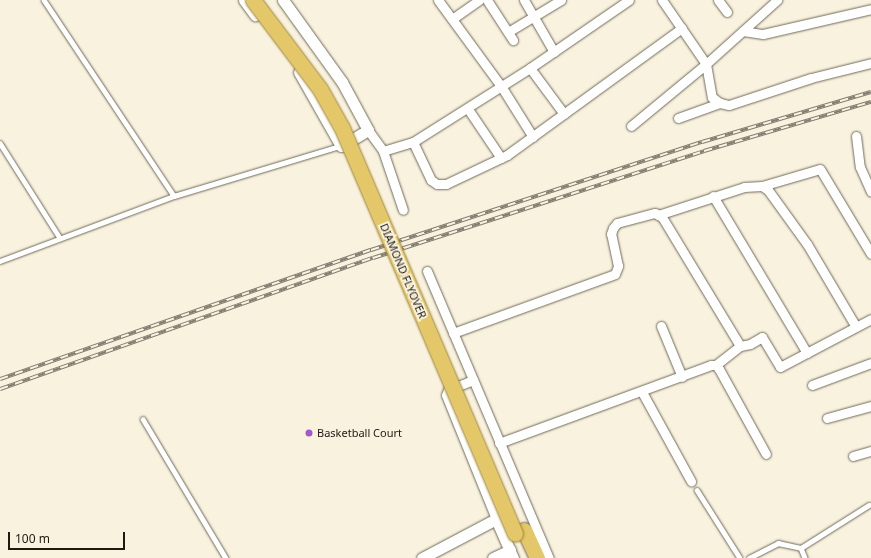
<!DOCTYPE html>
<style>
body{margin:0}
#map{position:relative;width:871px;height:558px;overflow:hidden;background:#f9f2df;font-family:"Noto Sans",sans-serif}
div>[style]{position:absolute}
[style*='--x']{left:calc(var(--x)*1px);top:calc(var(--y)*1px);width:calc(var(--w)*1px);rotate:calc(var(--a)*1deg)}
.roads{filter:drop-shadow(0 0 1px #6e6958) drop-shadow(0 0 1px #6e6958)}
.service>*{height:4.5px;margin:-2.25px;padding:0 2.25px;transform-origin:2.25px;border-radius:2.25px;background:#fff}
.minor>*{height:9px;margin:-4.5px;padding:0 4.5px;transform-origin:4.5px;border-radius:4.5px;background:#fff}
.tertiary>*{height:11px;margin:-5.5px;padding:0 5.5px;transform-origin:5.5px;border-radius:5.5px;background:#fff}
.trunk>*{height:15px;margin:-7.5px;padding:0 7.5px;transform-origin:7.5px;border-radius:7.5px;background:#e4c768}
.rail>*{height:4px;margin-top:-2px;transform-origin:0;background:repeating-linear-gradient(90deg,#f9f2df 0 8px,#827d71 0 16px);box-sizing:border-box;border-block:1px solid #827d71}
.bridges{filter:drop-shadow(0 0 1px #9a8132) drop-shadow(0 0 1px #9a8132)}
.trunk-bridge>*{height:15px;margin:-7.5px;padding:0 7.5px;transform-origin:7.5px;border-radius:7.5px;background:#e4c768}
.dots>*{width:11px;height:11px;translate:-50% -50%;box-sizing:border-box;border:2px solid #f9f2df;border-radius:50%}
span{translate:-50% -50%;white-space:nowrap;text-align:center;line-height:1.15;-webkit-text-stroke:4px #f9f2df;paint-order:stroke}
.street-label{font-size:11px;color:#1c1a13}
.poi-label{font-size:11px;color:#1c1a13}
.left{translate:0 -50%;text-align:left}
.scale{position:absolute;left:8px;top:532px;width:117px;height:18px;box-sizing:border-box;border:2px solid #1c1a13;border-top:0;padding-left:5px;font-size:12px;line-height:14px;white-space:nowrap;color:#1c1a13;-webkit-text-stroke:3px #f9f2df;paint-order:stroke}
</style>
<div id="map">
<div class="roads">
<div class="service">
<i style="--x:44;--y:0;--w:235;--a:56.4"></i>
<i style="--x:0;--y:143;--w:112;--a:57.7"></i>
<i style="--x:0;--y:261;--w:186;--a:-20.5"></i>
<i style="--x:174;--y:196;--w:173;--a:-16.8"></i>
<i style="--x:143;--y:419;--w:162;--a:59.2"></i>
<i style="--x:697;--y:490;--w:80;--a:57.7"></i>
<i style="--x:801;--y:548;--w:11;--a:68"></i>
<i style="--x:749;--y:558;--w:33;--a:-27"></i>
<i style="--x:778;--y:543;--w:24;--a:12"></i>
<i style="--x:801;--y:548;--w:80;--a:-32.3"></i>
</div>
<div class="minor">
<i style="--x:438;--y:0;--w:107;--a:53.8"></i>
<i style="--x:501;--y:86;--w:60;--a:57.9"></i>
<i style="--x:487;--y:0;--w:48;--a:57"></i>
<i style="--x:524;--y:0;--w:60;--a:60"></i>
<i style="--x:662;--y:0;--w:78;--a:55.5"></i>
<i style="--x:706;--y:64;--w:34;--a:80"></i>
<i style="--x:712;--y:97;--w:10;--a:37"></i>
<i style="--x:720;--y:103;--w:9;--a:13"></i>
<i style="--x:729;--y:105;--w:86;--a:-18.2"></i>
<i style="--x:811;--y:78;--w:62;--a:-14"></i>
<i style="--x:718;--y:0;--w:15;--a:53"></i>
<i style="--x:452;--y:19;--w:33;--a:-35"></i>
<i style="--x:743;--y:31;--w:20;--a:9"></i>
<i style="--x:763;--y:34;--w:111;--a:-13"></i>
<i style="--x:508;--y:32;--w:62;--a:-31.1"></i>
<i style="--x:530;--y:68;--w:57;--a:53.5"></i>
<i style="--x:468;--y:109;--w:59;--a:56"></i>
<i style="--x:678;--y:118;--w:45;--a:-19.7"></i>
<i style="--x:631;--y:126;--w:97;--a:-39.6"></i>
<i style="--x:706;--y:64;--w:96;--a:-42"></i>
<i style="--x:368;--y:130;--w:26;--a:54"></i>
<i style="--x:383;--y:151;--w:31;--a:-17"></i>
<i style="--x:413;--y:142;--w:138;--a:-32.3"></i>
<i style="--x:530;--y:68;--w:120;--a:-34.5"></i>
<i style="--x:856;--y:136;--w:31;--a:83"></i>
<i style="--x:860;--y:167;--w:27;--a:66"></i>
<i style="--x:413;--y:142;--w:42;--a:64.7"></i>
<i style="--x:431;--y:180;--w:7;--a:34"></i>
<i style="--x:437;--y:184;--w:9;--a:0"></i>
<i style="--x:446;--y:184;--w:68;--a:-25.4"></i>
<i style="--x:507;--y:155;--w:216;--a:-36"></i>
<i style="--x:383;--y:151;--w:62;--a:71.3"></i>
<i style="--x:762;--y:186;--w:60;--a:-16.3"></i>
<i style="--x:820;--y:169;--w:99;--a:59"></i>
<i style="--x:713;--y:196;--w:183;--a:59.1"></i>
<i style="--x:658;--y:215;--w:90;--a:-18"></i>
<i style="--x:744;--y:187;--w:18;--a:-3"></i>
<i style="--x:762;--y:186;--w:7;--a:34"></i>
<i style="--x:768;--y:190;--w:67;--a:54.2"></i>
<i style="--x:807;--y:244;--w:96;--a:59.4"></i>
<i style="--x:427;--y:271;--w:312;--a:67"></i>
<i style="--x:661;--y:326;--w:55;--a:67.6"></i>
<i style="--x:453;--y:333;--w:172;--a:-20"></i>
<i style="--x:615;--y:274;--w:9;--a:-69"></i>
<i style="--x:618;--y:266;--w:33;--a:-102"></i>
<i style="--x:611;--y:234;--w:6;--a:-72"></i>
<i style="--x:613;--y:228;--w:6;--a:-51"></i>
<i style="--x:617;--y:223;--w:39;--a:-15"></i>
<i style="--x:655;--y:213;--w:8;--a:30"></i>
<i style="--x:662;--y:217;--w:151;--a:58.8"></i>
<i style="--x:740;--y:346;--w:31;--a:142"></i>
<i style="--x:740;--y:346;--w:10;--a:-11"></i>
<i style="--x:750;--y:344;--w:14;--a:-30"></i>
<i style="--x:762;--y:337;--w:35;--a:59"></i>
<i style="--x:780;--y:367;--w:103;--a:-27.8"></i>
<i style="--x:473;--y:380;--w:27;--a:158"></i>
<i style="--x:448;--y:390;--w:5;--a:112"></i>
<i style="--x:446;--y:395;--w:134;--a:68"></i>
<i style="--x:812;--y:385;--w:63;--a:-20.4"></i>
<i style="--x:642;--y:392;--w:102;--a:61.2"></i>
<i style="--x:827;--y:418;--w:46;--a:-15.3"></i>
<i style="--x:499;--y:443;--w:226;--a:-20.2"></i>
<i style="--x:711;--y:365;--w:5;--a:0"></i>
<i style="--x:716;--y:365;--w:5;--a:53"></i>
<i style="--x:719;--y:369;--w:97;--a:61.1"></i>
<i style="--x:853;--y:456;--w:19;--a:-16"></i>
</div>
<div class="tertiary">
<i style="--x:244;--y:0;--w:19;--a:54"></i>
<i style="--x:283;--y:0;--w:101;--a:54.3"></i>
<i style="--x:342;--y:82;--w:55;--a:61.6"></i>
<i style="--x:368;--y:130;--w:31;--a:149"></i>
<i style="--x:341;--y:146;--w:85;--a:-119.6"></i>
<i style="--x:422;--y:558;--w:84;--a:-27.8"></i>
<i style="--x:496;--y:519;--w:43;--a:66.4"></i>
<i style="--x:493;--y:558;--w:19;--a:-25"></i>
</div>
<div class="trunk">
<i style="--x:524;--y:530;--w:31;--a:65"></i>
</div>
</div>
<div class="rail">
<i style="--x:0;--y:379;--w:393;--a:-19.2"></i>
<i style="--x:371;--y:250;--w:348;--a:-18.1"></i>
<i style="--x:702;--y:142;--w:176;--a:-16.5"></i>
<i style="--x:0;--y:389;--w:395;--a:-19.4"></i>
<i style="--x:373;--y:258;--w:348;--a:-17.9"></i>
<i style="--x:704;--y:151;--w:174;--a:-16.4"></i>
</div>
<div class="bridges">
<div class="trunk-bridge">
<i style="--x:253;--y:0;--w:111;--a:53"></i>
<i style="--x:320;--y:89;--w:45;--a:60.6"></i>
<i style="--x:342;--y:128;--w:441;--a:66.9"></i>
</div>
</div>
<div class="dots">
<i style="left:309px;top:433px;background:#a159cc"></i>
</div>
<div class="street-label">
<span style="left:403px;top:271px;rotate:67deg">DIAMOND FLYOVER</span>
</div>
<div class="poi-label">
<span class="left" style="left:317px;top:433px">Basketball Court</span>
</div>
<div class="scale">100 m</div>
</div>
